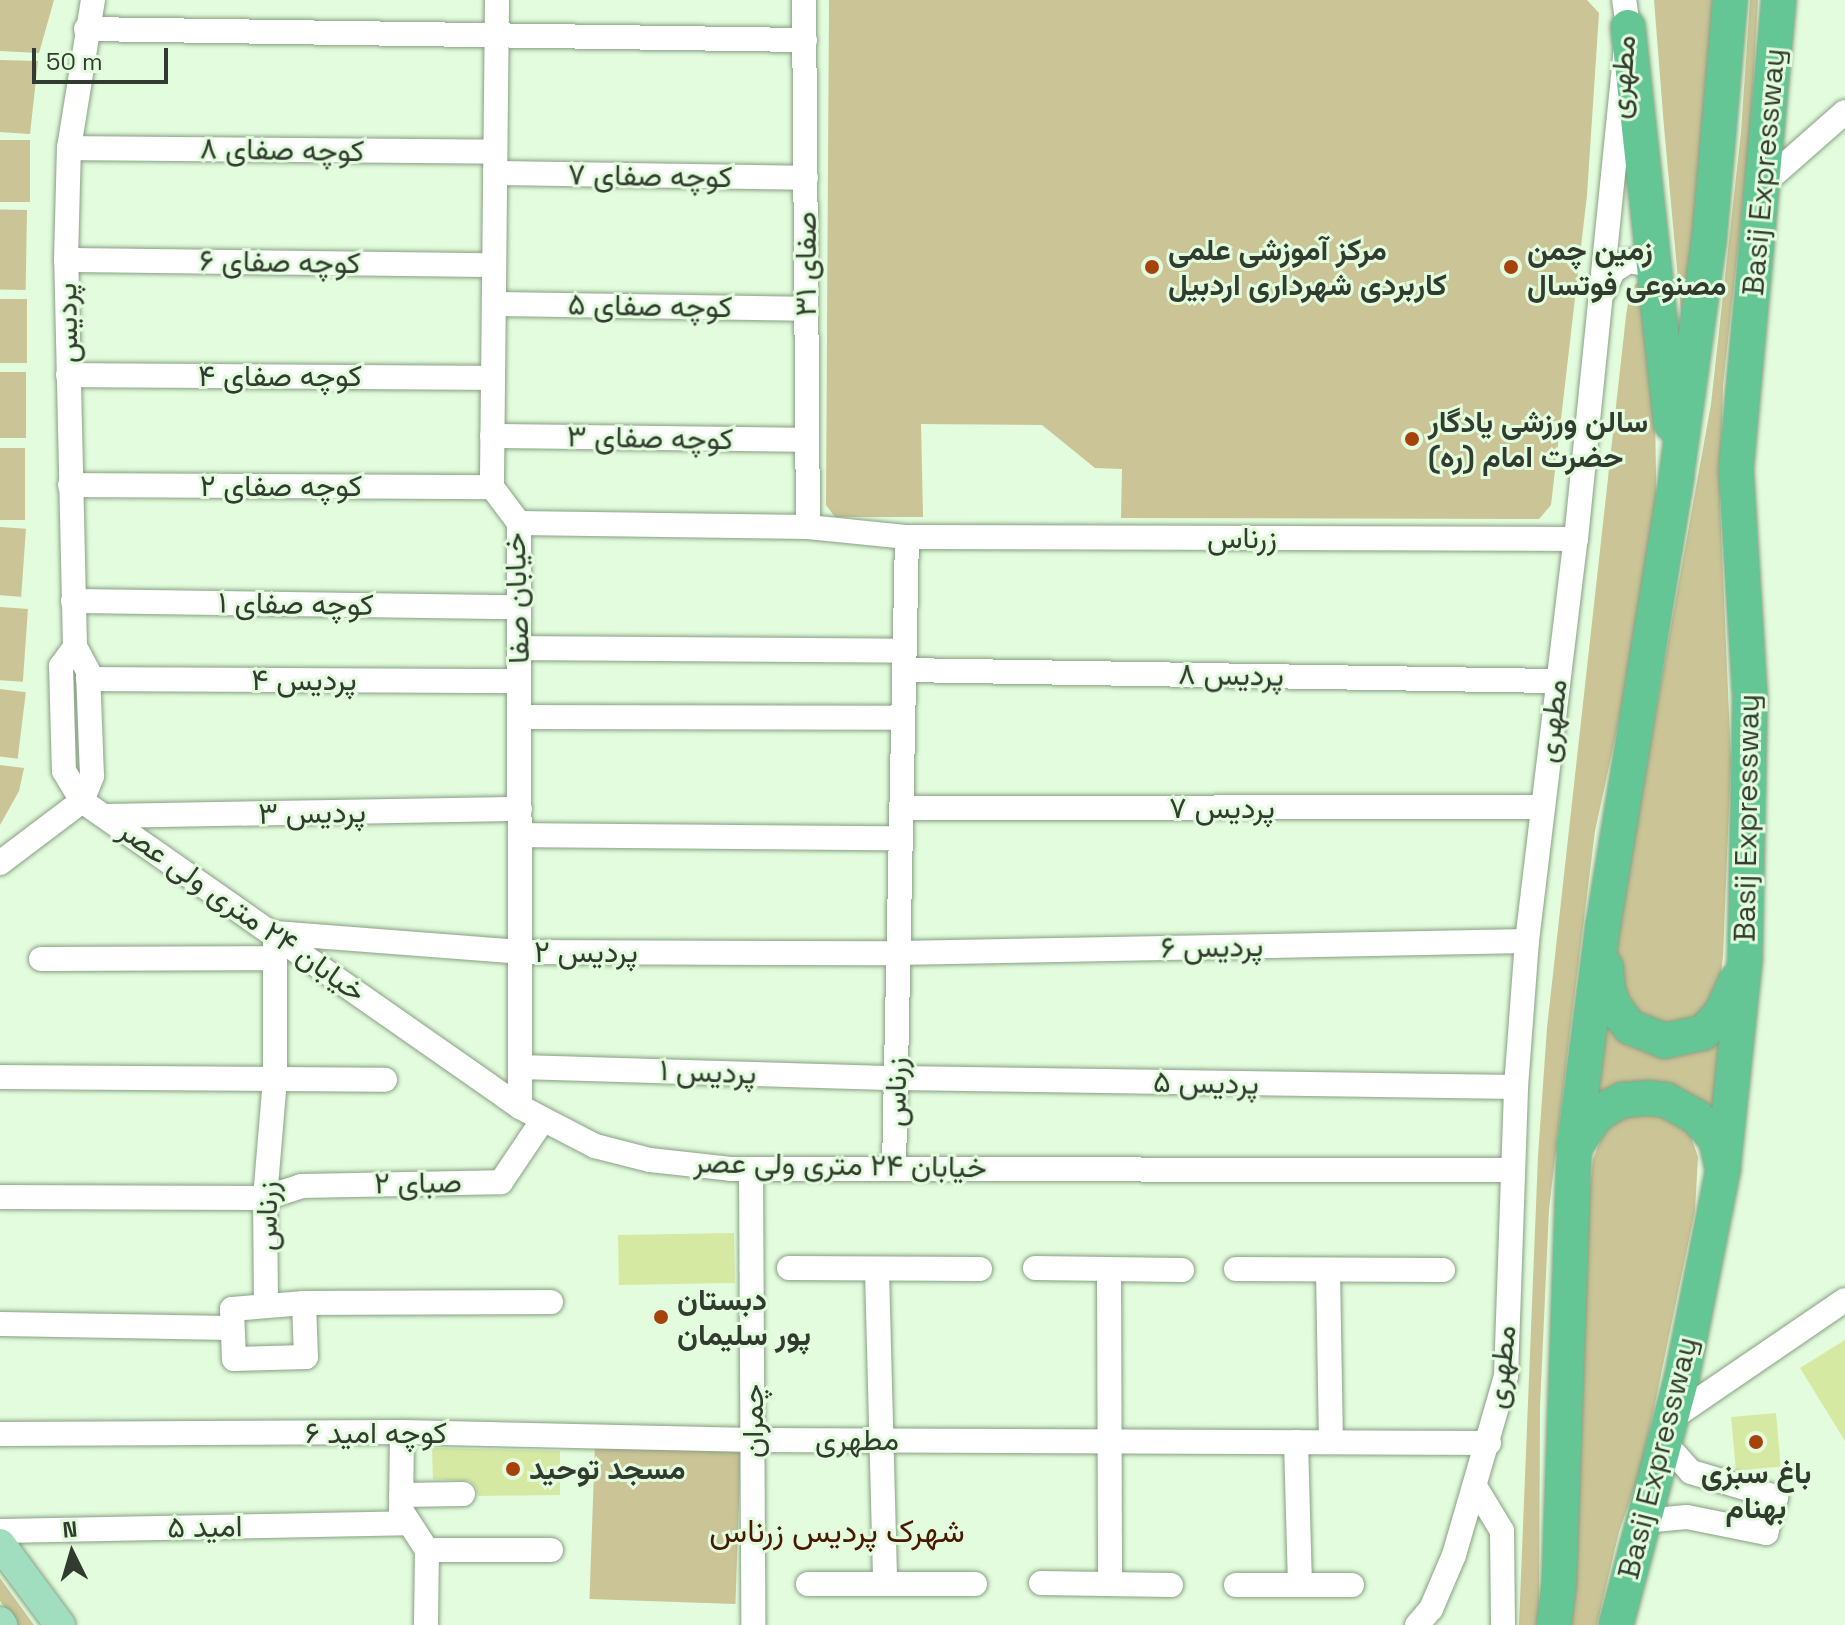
<!DOCTYPE html>
<meta charset="utf-8">
<style>
body{margin:0}
#map{position:relative;width:1845px;height:1625px;overflow:hidden;background:#e2fcdd;font-family:"Space Grotesk",Vazirmatn,sans-serif}
div>[style]{position:absolute}
[style*='--x']{left:calc(var(--x)*1px);top:calc(var(--y)*1px);width:calc(var(--w)*1px);rotate:calc(var(--a)*1deg)}
.green>*{inset:0;background:#cac496;transform-origin:0 0}
.building>*{inset:0;background:#d6e9a3;transform-origin:0 0}
.roads{filter:drop-shadow(0 0 2px #88a083) drop-shadow(0 0 2px #88a083)}
.minor>*{height:24px;margin:-12px;padding:0 12px;transform-origin:12px;border-radius:12px;background:#fff}
.major>*{height:30px;margin:-15px;padding:0 15px;transform-origin:15px;border-radius:15px;background:#a1ddbf}
.highway>*{height:34px;margin:-17px;padding:0 17px;transform-origin:17px;border-radius:17px;background:#63c694}
.dots>*{width:22px;height:22px;translate:-50% -50%;box-sizing:border-box;border:4px solid #e2fcdd;border-radius:50%}
span{translate:-50% -50%;white-space:nowrap;text-align:center;line-height:1.15;-webkit-text-stroke:6px #e2fcdd;paint-order:stroke}
.street-label{font-size:30px;color:#313b2f}
.poi-label{font-size:30px;color:#313b2f;font-weight:700}
.left{translate:0 -50%;text-align:left}
.neighbourhood-label{font-size:32px;color:#481802}
.north{position:absolute;left:32px;top:1513px;width:80px;height:80px;-webkit-text-stroke:6px #e2fcdd;paint-order:stroke;rotate:355deg;font-size:22px;font-weight:700;line-height:32px;text-align:center;color:#313b2f}
.north::after{content:'';display:block;margin:auto;width:28px;height:36px;background:#313b2f;clip-path:polygon(50% 0,100% 100%,50% 72%,0 100%)}
.scale{position:absolute;left:32px;top:48px;width:136px;height:36px;box-sizing:border-box;border:4px solid #313b2f;border-top:0;padding-left:10px;font-size:24px;line-height:28px;white-space:nowrap;color:#313b2f;-webkit-text-stroke:6px #e2fcdd;paint-order:stroke}
</style>
<div id="map">
<div class="green">
<i style="clip-path:polygon(0 0,54px 0,39px 53px,0 51px)"></i>
<i style="clip-path:polygon(829px 0,1587px 0,1599px 13px,1587px 195px,1551px 505px,1539px 519px,1121px 518px,1122px 469px,1095px 468px,1042px 425px,921px 424px,923px 517px,835px 517px,826px 505px)"></i>
<i style="clip-path:polygon(1654px 0,1713px 0,1684px 344px,1664px 127px)"></i>
<i style="clip-path:polygon(1750px 0,1758px 0,1750px 138px,1723px 386px,1720px 505px,1731px 760px,1723px 956px,1719px 990px,1692px 1022px,1659px 1026px,1625px 1006px,1614px 966px,1622px 898px,1711px 404px,1741px 132px)"></i>
<i style="clip-path:polygon(0 60px,38px 61px,30px 134px,0 132px)"></i>
<i style="left:0;top:140px;width:30px;height:62px"></i>
<i style="left:27px;top:210px;width:80px;height:27px;rotate:91deg"></i>
<i style="clip-path:polygon(1643px 277px,1655px 415px,1657px 531px,1654px 560px,1595px 831px,1572px 1016px,1549px 1209px,1540px 1407px,1539px 1625px,1519px 1625px,1538px 1156px,1547px 1028px,1626px 316px,1630px 290px)"></i>
<i style="left:0;top:299px;width:27px;height:64px"></i>
<i style="left:0;top:372px;width:26px;height:66px"></i>
<i style="left:0;top:448px;width:25px;height:72px"></i>
<i style="left:0;top:527px;width:26px;height:68px;rotate:4deg"></i>
<i style="left:0;top:607px;width:28px;height:73px;rotate:4deg"></i>
<i style="left:0;top:689px;width:26px;height:67px;rotate:7deg"></i>
<i style="clip-path:polygon(0 765px,24px 768px,19px 791px,0 825px)"></i>
<i style="clip-path:polygon(1601px 1013px,1610px 1025px,1723px 1026px,1714px 1121px,1697px 1105px,1591px 1112px)"></i>
<i style="clip-path:polygon(1642px 1112px,1675px 1119px,1690px 1134px,1698px 1157px,1695px 1211px,1642px 1466px,1619px 1532px,1597px 1625px,1566px 1625px,1577px 1320px,1593px 1159px,1604px 1132px,1618px 1118px)"></i>
<i style="left:595px;top:1442px;width:146px;height:157px;rotate:2deg"></i>
<i style="clip-path:polygon(0 1578px,34px 1625px,17px 1625px,0 1601px)"></i>
</div>
<div class="building">
<i style="left:734px;top:1233px;width:50px;height:116px;rotate:89deg"></i>
<i style="clip-path:polygon(1845px 1340px,1845px 1441px,1800px 1368px)"></i>
<i style="left:1776px;top:1413px;width:54px;height:45px;rotate:85deg"></i>
<i style="clip-path:polygon(432px 1448px,560px 1451px,560px 1495px,478px 1496px,476px 1487px,470px 1481px,433px 1479px)"></i>
</div>
<div class="roads">
<div class="minor">
<i style="--x:497;--y:0;--w:487;--a:90.6"></i>
<i style="--x:492;--y:487;--w:45;--a:53.1"></i>
<i style="--x:519;--y:523;--w:584;--a:89.9"></i>
<i style="--x:804;--y:0;--w:527;--a:89.57"></i>
<i style="--x:86;--y:29;--w:719;--a:0.88"></i>
<i style="--x:69;--y:148;--w:426;--a:0.5"></i>
<i style="--x:495;--y:173;--w:311;--a:0.9"></i>
<i style="--x:1763;--y:184;--w:109;--a:-41.3"></i>
<i style="--x:66;--y:260;--w:428;--a:0.7"></i>
<i style="--x:1604;--y:291;--w:22;--a:-66"></i>
<i style="--x:1613;--y:271;--w:19;--a:-32"></i>
<i style="--x:1629;--y:261;--w:16;--a:11"></i>
<i style="--x:1645;--y:264;--w:17;--a:54"></i>
<i style="--x:494;--y:304;--w:312;--a:0.9"></i>
<i style="--x:68;--y:375;--w:425;--a:0.4"></i>
<i style="--x:492;--y:436;--w:315;--a:0.7"></i>
<i style="--x:70;--y:485;--w:422;--a:0.3"></i>
<i style="--x:519;--y:523;--w:289;--a:0.8"></i>
<i style="--x:808;--y:527;--w:100;--a:5.8"></i>
<i style="--x:907;--y:537;--w:669;--a:0.17"></i>
<i style="--x:73;--y:601;--w:446;--a:0.8"></i>
<i style="--x:75;--y:647;--w:24;--a:126"></i>
<i style="--x:61;--y:666;--w:105;--a:88.4"></i>
<i style="--x:64;--y:771;--w:35;--a:59"></i>
<i style="--x:82;--y:801;--w:534;--a:34.94"></i>
<i style="--x:520;--y:1107;--w:85;--a:27.5"></i>
<i style="--x:595;--y:1146;--w:57;--a:14.3"></i>
<i style="--x:650;--y:1160;--w:81;--a:6.3"></i>
<i style="--x:731;--y:1169;--w:782;--a:0.07"></i>
<i style="--x:519;--y:648;--w:386;--a:0.4"></i>
<i style="--x:904;--y:670;--w:653;--a:0.97"></i>
<i style="--x:88;--y:679;--w:431;--a:0.3"></i>
<i style="--x:519;--y:717;--w:384;--a:0.1"></i>
<i style="--x:82;--y:801;--w:27;--a:-68"></i>
<i style="--x:92;--y:776;--w:105;--a:-92.2"></i>
<i style="--x:88;--y:671;--w:27;--a:-118"></i>
<i style="--x:75;--y:647;--w:387;--a:-91.3"></i>
<i style="--x:66;--y:260;--w:112;--a:-88.5"></i>
<i style="--x:69;--y:148;--w:150;--a:-80.8"></i>
<i style="--x:902;--y:808;--w:639;--a:-0.09"></i>
<i style="--x:105;--y:816;--w:415;--a:-1"></i>
<i style="--x:520;--y:835;--w:381;--a:0.5"></i>
<i style="--x:0;--y:863;--w:103;--a:-37.1"></i>
<i style="--x:41;--y:959;--w:234;--a:-0.2"></i>
<i style="--x:520;--y:1067;--w:376;--a:1.7"></i>
<i style="--x:896;--y:1078;--w:620;--a:0.83"></i>
<i style="--x:0;--y:1077;--w:385;--a:0.4"></i>
<i style="--x:894;--y:1167;--w:630;--a:-88.82"></i>
<i style="--x:751;--y:1169;--w:456;--a:89.7"></i>
<i style="--x:0;--y:1197;--w:265;--a:0.2"></i>
<i style="--x:265;--y:1198;--w:38;--a:-18"></i>
<i style="--x:301;--y:1186;--w:200;--a:-1.1"></i>
<i style="--x:501;--y:1182;--w:73;--a:-56.1"></i>
<i style="--x:789;--y:1268;--w:191;--a:0.3"></i>
<i style="--x:1035;--y:1268;--w:147;--a:0.8"></i>
<i style="--x:1236;--y:1269;--w:207;--a:0.3"></i>
<i style="--x:1109;--y:1270;--w:314;--a:89.8"></i>
<i style="--x:877;--y:1271;--w:313;--a:88.5"></i>
<i style="--x:1328;--y:1271;--w:170;--a:89"></i>
<i style="--x:304;--y:1303;--w:54;--a:87.9"></i>
<i style="--x:306;--y:1357;--w:72;--a:178.4"></i>
<i style="--x:234;--y:1359;--w:50;--a:-92.3"></i>
<i style="--x:232;--y:1309;--w:72;--a:-4.8"></i>
<i style="--x:304;--y:1303;--w:247;--a:-0.2"></i>
<i style="--x:266;--y:1306;--w:108;--a:-90.5"></i>
<i style="--x:265;--y:1198;--w:120;--a:-85.2"></i>
<i style="--x:275;--y:1078;--w:145;--a:-90"></i>
<i style="--x:275;--y:933;--w:246;--a:4.4"></i>
<i style="--x:520;--y:952;--w:378;--a:0.2"></i>
<i style="--x:898;--y:953;--w:629;--a:-1.09"></i>
<i style="--x:0;--y:1324;--w:232;--a:1"></i>
<i style="--x:1672;--y:1418;--w:209;--a:-34.3"></i>
<i style="--x:402;--y:1432;--w:78;--a:90.7"></i>
<i style="--x:401;--y:1510;--w:48;--a:57"></i>
<i style="--x:427;--y:1550;--w:75;--a:90.8"></i>
<i style="--x:0;--y:1434;--w:402;--a:-0.3"></i>
<i style="--x:402;--y:1432;--w:351;--a:1.3"></i>
<i style="--x:753;--y:1440;--w:736;--a:0.23"></i>
<i style="--x:1296;--y:1442;--w:142;--a:88.4"></i>
<i style="--x:1476;--y:1488;--w:50;--a:58.8"></i>
<i style="--x:1502;--y:1531;--w:94;--a:89.4"></i>
<i style="--x:401;--y:1495;--w:62;--a:-0.9"></i>
<i style="--x:1643;--y:1521;--w:44;--a:-5.2"></i>
<i style="--x:1687;--y:1517;--w:81;--a:11.4"></i>
<i style="--x:1766;--y:1533;--w:37;--a:-74"></i>
<i style="--x:1776;--y:1497;--w:89;--a:-163.6"></i>
<i style="--x:1691;--y:1472;--w:38;--a:-132"></i>
<i style="--x:0;--y:1531;--w:409;--a:-1.1"></i>
<i style="--x:427;--y:1550;--w:124;--a:0"></i>
<i style="--x:1041;--y:1583;--w:130;--a:0.9"></i>
<i style="--x:808;--y:1584;--w:167;--a:0"></i>
<i style="--x:1236;--y:1585;--w:116;--a:0"></i>
<i style="--x:1417;--y:1625;--w:21;--a:-49"></i>
<i style="--x:1431;--y:1609;--w:59;--a:-66.9"></i>
<i style="--x:1454;--y:1555;--w:186;--a:-73.8"></i>
<i style="--x:1506;--y:1376;--w:289;--a:-88"></i>
<i style="--x:1516;--y:1087;--w:146;--a:-85.7"></i>
<i style="--x:1527;--y:941;--w:405;--a:-83.1"></i>
<i style="--x:1576;--y:539;--w:515;--a:-84.2"></i>
<i style="--x:1628;--y:27;--w:27;--a:-98"></i>
</div>
<div class="major">
<i style="--x:0;--y:1544;--w:101;--a:53.5"></i>
<i style="--x:0;--y:1622;--w:4;--a:56"></i>
</div>
<div class="highway">
<i style="--x:1628;--y:27;--w:399;--a:83.8"></i>
<i style="--x:1606;--y:967;--w:24;--a:85"></i>
<i style="--x:1608;--y:991;--w:18;--a:68"></i>
<i style="--x:1615;--y:1008;--w:24;--a:52"></i>
<i style="--x:1630;--y:1027;--w:37;--a:22"></i>
<i style="--x:1664;--y:1041;--w:40;--a:-12"></i>
<i style="--x:1703;--y:1033;--w:28;--a:-48"></i>
<i style="--x:1722;--y:1012;--w:34;--a:-66"></i>
<i style="--x:1575;--y:1147;--w:37;--a:-56"></i>
<i style="--x:1596;--y:1116;--w:16;--a:-35"></i>
<i style="--x:1609;--y:1107;--w:16;--a:-27"></i>
<i style="--x:1623;--y:1100;--w:25;--a:-5"></i>
<i style="--x:1648;--y:1098;--w:18;--a:6"></i>
<i style="--x:1666;--y:1100;--w:35;--a:29"></i>
<i style="--x:1697;--y:1117;--w:30;--a:50"></i>
<i style="--x:1716;--y:1140;--w:26;--a:77"></i>
<i style="--x:1554;--y:1625;--w:42;--a:-83.2"></i>
<i style="--x:1559;--y:1583;--w:435;--a:-88"></i>
<i style="--x:1574;--y:1148;--w:224;--a:-82.6"></i>
<i style="--x:1603;--y:926;--w:454;--a:-80.7"></i>
<i style="--x:1676;--y:478;--w:239;--a:-82.1"></i>
<i style="--x:1709;--y:241;--w:242;--a:-85"></i>
<i style="--x:1616;--y:1625;--w:257;--a:-75.1"></i>
<i style="--x:1682;--y:1377;--w:212;--a:-78.8"></i>
<i style="--x:1723;--y:1169;--w:212;--a:-84"></i>
<i style="--x:1745;--y:958;--w:261;--a:-88.9"></i>
<i style="--x:1750;--y:697;--w:227;--a:-93.5"></i>
<i style="--x:1736;--y:470;--w:472;--a:-84.8"></i>
</div>
</div>
<div class="dots">
<i style="left:1152px;top:267px;background:#a6430c"></i>
<i style="left:1511px;top:267px;background:#a6430c"></i>
<i style="left:1412px;top:439px;background:#a6430c"></i>
<i style="left:661px;top:1317px;background:#a6430c"></i>
<i style="left:1756px;top:1442px;background:#a6430c"></i>
<i style="left:513px;top:1469px;background:#a6430c"></i>
</div>
<div class="street-label">
<span style="left:1622px;top:77px;rotate:-85deg">مطهری</span>
<span style="left:282px;top:150px;rotate:1deg">کوچه صفای ۸</span>
<span style="left:1764px;top:172px;rotate:-85deg">Basij Expressway</span>
<span style="left:650px;top:176px;rotate:1deg">کوچه صفای ۷</span>
<span style="left:280px;top:262px;rotate:1deg">کوچه صفای ۶</span>
<span style="left:806px;top:264px;rotate:-90deg">صفای ۳۱</span>
<span style="left:650px;top:306px;rotate:1deg">کوچه صفای ۵</span>
<span style="left:67px;top:323px;rotate:-91deg">پردیس</span>
<span style="left:280px;top:376px">کوچه صفای ۴</span>
<span style="left:650px;top:438px;rotate:1deg">کوچه صفای ۳</span>
<span style="left:281px;top:486px">کوچه صفای ۲</span>
<span style="left:1242px;top:538px">زرناس</span>
<span style="left:517px;top:598px;rotate:-92deg">خیابان صفا</span>
<span style="left:296px;top:604px;rotate:1deg">کوچه صفای ۱</span>
<span style="left:1231px;top:675px;rotate:1deg">پردیس ۸</span>
<span style="left:304px;top:680px">پردیس ۴</span>
<span style="left:1552px;top:721px;rotate:-83deg">مطهری</span>
<span style="left:1222px;top:808px">پردیس ۷</span>
<span style="left:312px;top:813px;rotate:-1deg">پردیس ۳</span>
<span style="left:1747px;top:818px;rotate:-89deg">Basij Expressway</span>
<span style="left:242px;top:911px;rotate:35deg">خیابان ۲۴ متری ولی عصر</span>
<span style="left:1212px;top:947px;rotate:-1deg">پردیس ۶</span>
<span style="left:586px;top:952px">پردیس ۲</span>
<span style="left:708px;top:1072px;rotate:2deg">پردیس ۱</span>
<span style="left:1206px;top:1083px;rotate:1deg">پردیس ۵</span>
<span style="left:896px;top:1092px;rotate:-89deg">زرناس</span>
<span style="left:840px;top:1165px;rotate:1deg">خیابان ۲۴ متری ولی عصر</span>
<span style="left:418px;top:1183px;rotate:-1deg">صبای ۲</span>
<span style="left:267px;top:1216px;rotate:-89deg">زرناس</span>
<span style="left:1501px;top:1367px;rotate:-83deg">مطهری</span>
<span style="left:753px;top:1421px;rotate:-90deg">چمران</span>
<span style="left:376px;top:1433px">کوچه امید ۶</span>
<span style="left:857px;top:1440px">مطهری</span>
<span style="left:1658px;top:1458px;rotate:-76deg">Basij Expressway</span>
<span style="left:205px;top:1527px;rotate:-1deg">امید ۵</span>
</div>
<div class="poi-label">
<span class="left" style="left:1168px;top:267px">مرکز آموزشی علمی<br>کاربردی شهرداری اردبیل</span>
<span class="left" style="left:1527px;top:267px">زمین چمن<br>مصنوعی فوتسال</span>
<span class="left" style="left:1428px;top:439px">سالن ورزشی یادگار<br>حضرت امام (ره)</span>
<span class="left" style="left:677px;top:1317px">دبستان<br>پور سلیمان</span>
<span class="left" style="left:529px;top:1469px">مسجد توحید</span>
<span style="left:1756px;top:1490px">باغ سبزی<br>بهنام</span>
</div>
<div class="neighbourhood-label">
<span style="left:837px;top:1531px">شهرک پردیس زرناس</span>
</div>
<div class="north">N</div>
<div class="scale">50 m</div>
</div>
